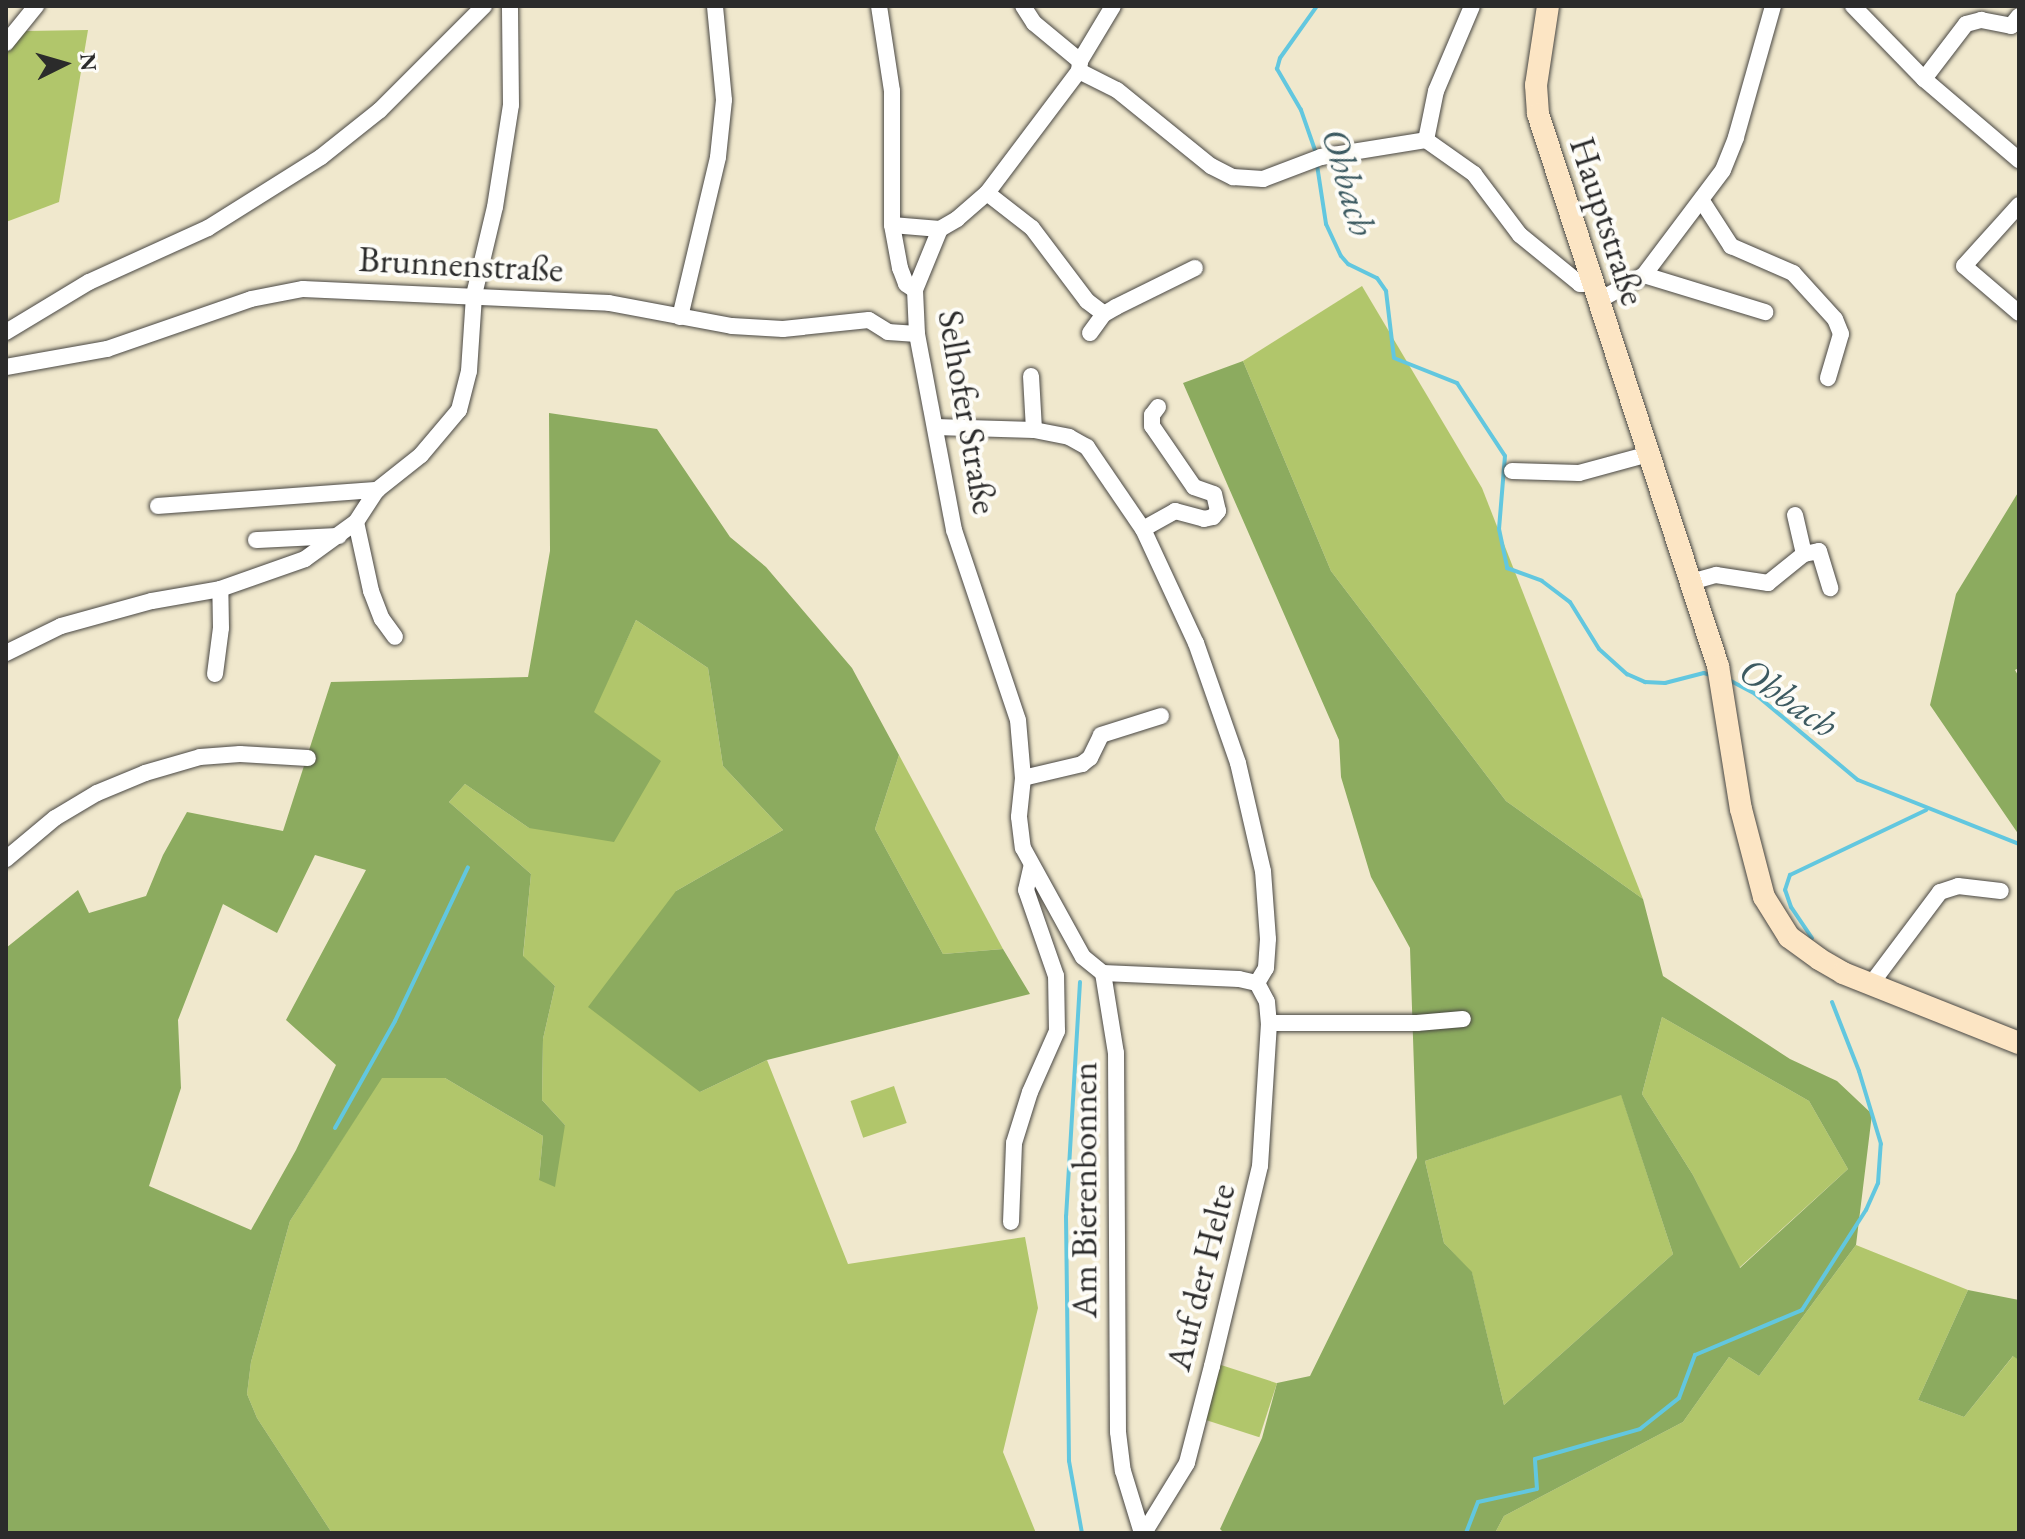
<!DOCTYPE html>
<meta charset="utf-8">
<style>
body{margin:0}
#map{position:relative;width:2025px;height:1539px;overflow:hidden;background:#f0e8cd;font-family:"EB Garamond",serif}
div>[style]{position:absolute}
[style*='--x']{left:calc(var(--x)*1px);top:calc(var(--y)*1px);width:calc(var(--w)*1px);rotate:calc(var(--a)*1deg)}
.green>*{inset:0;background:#b1c66b;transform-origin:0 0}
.forest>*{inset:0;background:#8cab5f}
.stream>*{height:4px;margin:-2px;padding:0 2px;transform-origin:2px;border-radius:2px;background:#62c7df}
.roads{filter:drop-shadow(0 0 2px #494743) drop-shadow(0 0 2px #494743)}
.street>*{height:16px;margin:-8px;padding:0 8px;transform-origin:8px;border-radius:8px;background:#fff}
.secondary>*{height:22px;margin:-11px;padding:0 11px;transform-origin:11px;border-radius:11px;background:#fce5c4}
span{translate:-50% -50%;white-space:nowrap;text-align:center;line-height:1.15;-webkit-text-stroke:8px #fdfcf7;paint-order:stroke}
.street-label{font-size:36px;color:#2b2b2b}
.water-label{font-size:38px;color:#3c5a61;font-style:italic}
.frame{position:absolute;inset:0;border:8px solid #2b2b2b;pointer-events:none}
.north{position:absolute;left:24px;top:24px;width:80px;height:80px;-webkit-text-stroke:6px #fdfcf7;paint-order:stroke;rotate:85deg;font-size:22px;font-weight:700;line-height:32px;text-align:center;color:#2b2b2b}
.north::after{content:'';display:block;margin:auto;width:28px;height:36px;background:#2b2b2b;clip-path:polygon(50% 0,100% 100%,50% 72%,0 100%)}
</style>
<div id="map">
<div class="green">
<i style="clip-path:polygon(88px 30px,59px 202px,6px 222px,6px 51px,26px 31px)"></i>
<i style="clip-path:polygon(1362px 286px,1482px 488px,1643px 899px,1506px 801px,1331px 571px,1243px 361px)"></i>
<i style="clip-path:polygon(636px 620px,708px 668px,723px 766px,783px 830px,676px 891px,700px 1092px,767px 1060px,848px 1264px,1025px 1237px,1038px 1308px,1003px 1452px,1036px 1533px,332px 1533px,257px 1418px,247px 1394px,251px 1362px,290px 1221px,381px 1078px,445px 1078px,543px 1136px,539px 1180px,565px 1125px,542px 1100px,543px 1039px,555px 986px,523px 957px,531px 874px,449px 802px,465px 784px,529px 828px,593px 712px)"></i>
<i style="clip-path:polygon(899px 755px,1003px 949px,943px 954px,875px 829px)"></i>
<i style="clip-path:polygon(1662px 1017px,1809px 1101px,1848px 1169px,1739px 1268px,1693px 1175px,1642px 1094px)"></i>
<i style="left:894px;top:1086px;width:39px;height:46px;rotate:71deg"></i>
<i style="clip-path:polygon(1621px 1094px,1673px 1254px,1504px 1405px,1472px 1273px,1444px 1243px,1425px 1161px)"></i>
<i style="clip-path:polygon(1856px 1245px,1968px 1290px,1918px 1400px,1964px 1417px,2014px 1355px,2019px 1360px,2019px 1533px,1495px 1533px,1504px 1516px,1683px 1422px,1729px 1357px,1759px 1376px)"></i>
<i style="left:1218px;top:1364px;width:62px;height:57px;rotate:18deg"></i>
</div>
<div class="forest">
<i style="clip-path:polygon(evenodd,1243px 361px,1331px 571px,1506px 801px,1643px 899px,1663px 976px,1790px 1059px,1837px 1081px,1872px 1114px,1856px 1245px,1759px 1376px,1729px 1357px,1683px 1422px,1504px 1516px,1495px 1533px,1224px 1533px,1220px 1529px,1262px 1438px,1277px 1383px,1310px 1376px,1417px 1158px,1410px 948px,1371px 877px,1341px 777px,1339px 740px,1183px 383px,1243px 361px,1662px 1017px,1809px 1101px,1848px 1169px,1740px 1268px,1693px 1175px,1642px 1094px,1662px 1017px,1243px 361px,1621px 1095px,1673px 1254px,1504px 1405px,1472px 1272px,1444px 1243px,1425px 1161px,1621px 1095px)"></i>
<i style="clip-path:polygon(evenodd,549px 413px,657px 429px,730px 537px,766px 567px,852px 668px,899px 755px,875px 829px,943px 954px,1003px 949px,1030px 994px,767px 1060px,700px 1092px,588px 1007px,676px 891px,783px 830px,723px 766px,708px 668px,636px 620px,594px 712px,661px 761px,614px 842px,529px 828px,465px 784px,449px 802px,531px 874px,523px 956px,555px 986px,543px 1039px,542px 1100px,565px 1125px,555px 1187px,539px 1180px,543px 1136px,445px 1078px,382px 1078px,290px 1221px,251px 1362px,247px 1394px,257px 1418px,332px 1533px,6px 1533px,6px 948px,78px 890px,89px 913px,146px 896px,163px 855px,187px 812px,283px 831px,331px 682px,528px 677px,550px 551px,549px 413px,315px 855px,366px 870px,286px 1020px,336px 1065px,296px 1150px,251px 1230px,149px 1186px,181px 1088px,178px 1020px,223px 904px,277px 933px,315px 855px)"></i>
<i style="clip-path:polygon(2019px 491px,2019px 668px,2015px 670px,2019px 677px,2019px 835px,1930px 705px,1956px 594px)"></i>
<i style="clip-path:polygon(1968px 1290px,2019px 1300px,2019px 1360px,2013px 1356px,1964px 1417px,1918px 1400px)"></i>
</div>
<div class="stream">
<i style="--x:1316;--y:153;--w:46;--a:-109.2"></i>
<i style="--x:1301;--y:110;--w:48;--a:-120.3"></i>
<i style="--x:1277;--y:69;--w:11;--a:-75"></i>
<i style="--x:1280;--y:58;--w:64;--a:-54.6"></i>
<i style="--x:1317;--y:165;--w:60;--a:81.3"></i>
<i style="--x:1326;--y:224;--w:35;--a:65"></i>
<i style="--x:1341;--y:256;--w:11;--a:49"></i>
<i style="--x:1348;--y:264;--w:32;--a:26"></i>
<i style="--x:1377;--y:278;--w:16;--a:55"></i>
<i style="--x:1386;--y:291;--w:67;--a:83.2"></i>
<i style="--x:1394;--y:358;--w:68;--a:21.6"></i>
<i style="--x:1457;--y:383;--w:87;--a:56.7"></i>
<i style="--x:1505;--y:456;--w:73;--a:94.7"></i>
<i style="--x:1499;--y:529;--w:40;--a:78"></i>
<i style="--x:1507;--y:568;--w:37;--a:20"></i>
<i style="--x:1542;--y:581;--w:35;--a:37"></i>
<i style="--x:1570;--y:602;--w:55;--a:58.3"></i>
<i style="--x:1599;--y:649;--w:38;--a:42"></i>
<i style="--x:1627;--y:674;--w:20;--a:24"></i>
<i style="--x:1645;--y:682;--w:20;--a:3"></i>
<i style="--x:1665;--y:683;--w:40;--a:-14.4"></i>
<i style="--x:1704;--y:673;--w:9;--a:18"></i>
<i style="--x:1729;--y:680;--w:30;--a:28"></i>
<i style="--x:1755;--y:694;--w:134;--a:39.9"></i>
<i style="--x:1858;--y:780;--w:173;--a:21.7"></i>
<i style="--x:1812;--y:938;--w:37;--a:-124"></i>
<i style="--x:1791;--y:907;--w:18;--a:-109"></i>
<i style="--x:1785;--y:890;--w:16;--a:-72"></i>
<i style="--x:1790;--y:875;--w:151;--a:-25.5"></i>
<i style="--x:1080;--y:982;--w:234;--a:93.4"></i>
<i style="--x:1066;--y:1216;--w:245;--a:89.3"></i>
<i style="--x:1069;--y:1461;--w:73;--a:79.8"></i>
<i style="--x:335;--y:1128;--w:123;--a:-60.7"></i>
<i style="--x:395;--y:1021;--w:170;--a:-64.6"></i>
<i style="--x:1466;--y:1533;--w:33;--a:-69"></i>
<i style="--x:1478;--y:1502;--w:60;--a:-12.4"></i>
<i style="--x:1537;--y:1489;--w:30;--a:-94"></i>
<i style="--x:1535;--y:1459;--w:109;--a:-15.9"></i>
<i style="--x:1640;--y:1429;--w:50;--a:-38.5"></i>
<i style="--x:1679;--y:1398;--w:46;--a:-69.6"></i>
<i style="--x:1695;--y:1355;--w:116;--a:-22.8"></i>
<i style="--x:1802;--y:1310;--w:119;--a:-57.4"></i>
<i style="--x:1866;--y:1210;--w:30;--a:-66"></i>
<i style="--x:1878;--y:1183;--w:39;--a:-86"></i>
<i style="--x:1881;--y:1144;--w:76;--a:-106.8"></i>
<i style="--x:1859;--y:1071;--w:74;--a:-111.4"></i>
</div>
<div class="roads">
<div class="street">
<i style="--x:879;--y:6;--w:86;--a:81.3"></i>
<i style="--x:892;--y:91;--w:134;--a:90"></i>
<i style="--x:892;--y:225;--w:44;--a:79.5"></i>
<i style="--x:900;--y:268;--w:17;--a:69"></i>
<i style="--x:906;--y:284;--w:11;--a:34"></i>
<i style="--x:1023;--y:6;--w:20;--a:57"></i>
<i style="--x:1034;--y:23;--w:60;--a:39.6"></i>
<i style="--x:1853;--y:6;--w:102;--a:45.8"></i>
<i style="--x:1924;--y:79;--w:125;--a:40.5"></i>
<i style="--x:6;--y:43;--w:48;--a:-51"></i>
<i style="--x:1079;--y:71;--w:42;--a:26.6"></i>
<i style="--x:1117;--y:90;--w:121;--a:39"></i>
<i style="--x:1211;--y:166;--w:25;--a:27"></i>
<i style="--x:1233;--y:177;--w:30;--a:4"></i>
<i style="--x:1263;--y:179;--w:62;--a:-20.8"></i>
<i style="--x:1321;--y:157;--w:106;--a:-9.2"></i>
<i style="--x:1079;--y:71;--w:10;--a:-84"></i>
<i style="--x:1080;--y:61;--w:64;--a:-59"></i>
<i style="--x:1924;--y:79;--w:69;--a:-52.6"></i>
<i style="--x:1966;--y:24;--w:16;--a:-15"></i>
<i style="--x:1981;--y:20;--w:31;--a:11"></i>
<i style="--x:2011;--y:26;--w:13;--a:-51"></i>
<i style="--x:1426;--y:140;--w:59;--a:35.3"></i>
<i style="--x:1474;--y:174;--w:76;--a:53"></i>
<i style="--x:1520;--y:235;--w:77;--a:39.2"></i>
<i style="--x:1580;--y:284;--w:12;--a:0"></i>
<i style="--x:1426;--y:140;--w:50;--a:-78.5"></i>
<i style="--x:1436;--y:91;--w:92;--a:-67"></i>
<i style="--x:987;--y:193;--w:57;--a:37.9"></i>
<i style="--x:1032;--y:228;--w:91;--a:53"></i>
<i style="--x:1087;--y:301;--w:21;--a:37"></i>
<i style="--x:1702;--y:201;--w:54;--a:57.2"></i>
<i style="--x:1731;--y:246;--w:68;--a:23.5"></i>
<i style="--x:1793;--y:273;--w:62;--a:47.6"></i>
<i style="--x:1835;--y:319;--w:16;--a:68"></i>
<i style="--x:1841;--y:334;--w:46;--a:106.5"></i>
<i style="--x:2019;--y:205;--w:82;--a:132"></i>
<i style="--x:1964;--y:266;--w:72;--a:40.5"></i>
<i style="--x:892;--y:225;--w:48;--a:4.8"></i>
<i style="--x:940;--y:229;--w:20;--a:-30"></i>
<i style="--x:957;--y:219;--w:40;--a:-41"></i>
<i style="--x:987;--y:193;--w:153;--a:-53"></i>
<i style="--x:940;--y:229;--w:66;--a:112.3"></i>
<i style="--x:915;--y:290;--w:44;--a:87.4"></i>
<i style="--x:917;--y:334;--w:199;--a:79.3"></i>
<i style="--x:954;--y:530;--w:200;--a:71.4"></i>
<i style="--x:1018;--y:720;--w:58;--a:85.1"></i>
<i style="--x:1023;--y:778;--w:39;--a:96"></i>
<i style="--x:1019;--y:817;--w:31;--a:83"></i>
<i style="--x:1023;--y:848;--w:124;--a:61.2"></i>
<i style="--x:1083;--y:957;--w:26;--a:39"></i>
<i style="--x:1103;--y:973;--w:81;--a:80.8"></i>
<i style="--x:1116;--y:1053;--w:379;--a:89.7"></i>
<i style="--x:1118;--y:1432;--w:39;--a:83"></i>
<i style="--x:1123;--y:1471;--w:65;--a:73"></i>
<i style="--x:1644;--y:275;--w:127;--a:17"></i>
<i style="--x:1598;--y:301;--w:53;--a:-29.5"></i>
<i style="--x:1644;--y:275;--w:131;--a:-53"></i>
<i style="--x:1723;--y:170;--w:35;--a:-68"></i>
<i style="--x:1736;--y:137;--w:136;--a:-74.2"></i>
<i style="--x:680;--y:317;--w:164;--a:-76.6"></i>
<i style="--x:718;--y:157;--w:57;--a:-84"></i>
<i style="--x:724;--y:100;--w:94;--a:-95.5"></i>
<i style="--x:6;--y:332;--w:97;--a:-31.1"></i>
<i style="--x:89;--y:282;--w:131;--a:-24.4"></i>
<i style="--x:208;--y:228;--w:133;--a:-32.1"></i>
<i style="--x:321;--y:157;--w:75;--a:-38.5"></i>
<i style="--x:380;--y:110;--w:147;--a:-45"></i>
<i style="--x:1090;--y:333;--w:24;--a:-54"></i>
<i style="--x:1104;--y:314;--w:14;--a:-30"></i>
<i style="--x:1116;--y:307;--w:88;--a:-26.3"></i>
<i style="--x:6;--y:367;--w:103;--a:-10.1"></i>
<i style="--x:107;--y:349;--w:152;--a:-19.1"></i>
<i style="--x:251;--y:299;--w:53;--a:-10.9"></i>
<i style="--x:303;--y:289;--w:306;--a:2.6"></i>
<i style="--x:609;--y:303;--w:125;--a:10.6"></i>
<i style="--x:732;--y:326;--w:51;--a:3.4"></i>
<i style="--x:783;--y:329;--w:86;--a:-6"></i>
<i style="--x:869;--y:320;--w:22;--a:32"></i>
<i style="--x:888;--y:332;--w:29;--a:4"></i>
<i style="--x:1031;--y:376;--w:54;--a:86.8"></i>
<i style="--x:935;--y:427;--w:99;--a:1.7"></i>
<i style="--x:1034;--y:430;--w:36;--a:11"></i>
<i style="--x:1069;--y:437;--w:21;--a:29"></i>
<i style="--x:1087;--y:447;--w:99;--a:55.7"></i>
<i style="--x:1143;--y:529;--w:126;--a:65.1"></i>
<i style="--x:1196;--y:643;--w:127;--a:70.7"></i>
<i style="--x:1238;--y:763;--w:111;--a:77"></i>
<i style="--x:1263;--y:871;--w:68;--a:85.8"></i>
<i style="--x:1268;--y:939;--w:29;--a:94"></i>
<i style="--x:1266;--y:968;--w:17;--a:121"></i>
<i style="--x:1512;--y:471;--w:67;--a:1.7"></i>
<i style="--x:1579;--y:473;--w:73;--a:-15.2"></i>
<i style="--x:158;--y:506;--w:220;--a:-4.2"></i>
<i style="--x:1795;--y:515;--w:40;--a:77"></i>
<i style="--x:356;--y:522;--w:71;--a:77.7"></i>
<i style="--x:371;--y:591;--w:30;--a:69"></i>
<i style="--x:382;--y:619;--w:22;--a:54"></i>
<i style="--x:1143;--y:529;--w:37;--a:-29"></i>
<i style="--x:1175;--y:511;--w:30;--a:15"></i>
<i style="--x:1204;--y:519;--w:9;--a:-13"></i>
<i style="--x:1213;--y:517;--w:8;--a:-50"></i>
<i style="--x:1218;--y:511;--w:17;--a:-103"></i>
<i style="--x:1214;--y:494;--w:21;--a:-161"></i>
<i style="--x:1194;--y:487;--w:74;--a:-124.5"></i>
<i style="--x:1152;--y:426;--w:11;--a:-90"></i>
<i style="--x:1152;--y:415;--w:10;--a:-53"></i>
<i style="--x:256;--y:540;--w:83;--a:-2.8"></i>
<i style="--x:1691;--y:582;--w:26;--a:-16"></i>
<i style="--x:1716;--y:575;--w:53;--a:8.7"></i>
<i style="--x:1768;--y:583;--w:46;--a:-38.9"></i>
<i style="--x:1804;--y:554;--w:15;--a:-11"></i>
<i style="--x:1819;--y:551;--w:39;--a:73"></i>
<i style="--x:6;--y:653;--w:61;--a:-26.1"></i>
<i style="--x:61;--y:626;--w:94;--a:-15.4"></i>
<i style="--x:152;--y:601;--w:69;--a:-10"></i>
<i style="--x:220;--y:589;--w:90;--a:-19.4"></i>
<i style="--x:305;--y:559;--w:63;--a:-36"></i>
<i style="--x:356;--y:522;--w:38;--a:-57"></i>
<i style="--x:377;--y:490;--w:56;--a:-38.5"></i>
<i style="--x:421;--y:455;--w:59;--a:-49.8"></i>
<i style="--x:459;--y:410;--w:40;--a:-75.6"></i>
<i style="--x:469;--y:371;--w:76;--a:-86.2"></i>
<i style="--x:474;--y:295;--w:90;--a:-76.6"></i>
<i style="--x:495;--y:207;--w:103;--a:-81.1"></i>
<i style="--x:511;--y:105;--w:99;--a:-90.6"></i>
<i style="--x:215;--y:674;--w:46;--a:-82.6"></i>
<i style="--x:221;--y:628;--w:39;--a:-91"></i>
<i style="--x:1023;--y:778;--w:61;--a:-13.3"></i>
<i style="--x:1082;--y:764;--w:10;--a:-37"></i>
<i style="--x:1090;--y:758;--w:25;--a:-64"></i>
<i style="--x:1101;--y:735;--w:63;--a:-17.6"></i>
<i style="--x:6;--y:859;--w:64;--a:-39.9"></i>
<i style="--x:55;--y:818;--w:49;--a:-30.8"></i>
<i style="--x:97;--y:793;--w:52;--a:-22.6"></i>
<i style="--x:145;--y:773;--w:57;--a:-16.2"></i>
<i style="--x:200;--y:757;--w:40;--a:-4.3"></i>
<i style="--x:240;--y:754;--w:68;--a:3.4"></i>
<i style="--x:1103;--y:973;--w:136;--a:2.5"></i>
<i style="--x:1239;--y:979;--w:18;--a:13"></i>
<i style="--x:1257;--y:983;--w:21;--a:62"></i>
<i style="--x:1267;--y:1002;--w:21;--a:85"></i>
<i style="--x:1269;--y:1023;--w:143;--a:93.6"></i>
<i style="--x:1260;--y:1166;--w:206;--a:103.5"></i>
<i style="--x:1212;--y:1366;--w:100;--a:104.5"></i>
<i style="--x:1187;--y:1463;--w:82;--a:121.6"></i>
<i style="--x:1871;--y:984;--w:115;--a:-53.1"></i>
<i style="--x:1940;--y:892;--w:19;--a:-18"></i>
<i style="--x:1958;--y:886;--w:43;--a:6.6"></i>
<i style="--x:1269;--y:1023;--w:148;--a:0"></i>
<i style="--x:1417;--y:1023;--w:46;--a:-5"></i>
<i style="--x:1011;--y:1222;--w:79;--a:-87.8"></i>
<i style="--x:1014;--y:1143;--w:53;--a:-72.6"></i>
<i style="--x:1030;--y:1092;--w:67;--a:-66.1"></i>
<i style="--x:1057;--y:1031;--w:55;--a:-91"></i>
<i style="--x:1056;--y:976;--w:91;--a:-109.2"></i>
<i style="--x:1026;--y:890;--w:23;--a:-77"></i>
</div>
<div class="secondary">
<i style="--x:1548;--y:6;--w:80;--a:98.6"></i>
<i style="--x:1536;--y:85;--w:29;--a:86"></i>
<i style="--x:1538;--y:114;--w:581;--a:71.94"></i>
<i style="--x:1718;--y:666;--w:145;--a:80.9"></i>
<i style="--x:1741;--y:809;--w:91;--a:75.4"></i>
<i style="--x:1764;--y:897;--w:47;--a:58"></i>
<i style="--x:1789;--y:937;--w:37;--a:36"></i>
<i style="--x:1819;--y:959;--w:28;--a:30"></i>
<i style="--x:1843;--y:973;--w:189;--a:21.7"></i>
</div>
</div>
<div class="street-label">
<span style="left:1608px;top:221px;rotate:72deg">Hauptstraße</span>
<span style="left:461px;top:264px;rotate:3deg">Brunnenstraße</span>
<span style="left:968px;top:412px;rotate:80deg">Selhofer Straße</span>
<span style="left:1084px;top:1190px;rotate:-90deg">Am Bierenbonnen</span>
<span style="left:1200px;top:1277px;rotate:-76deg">Auf der Helte</span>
</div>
<div class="water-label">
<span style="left:1349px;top:182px;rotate:74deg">Ohbach</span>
<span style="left:1789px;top:697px;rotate:35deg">Ohbach</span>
</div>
<div class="frame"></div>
<div class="north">N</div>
</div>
